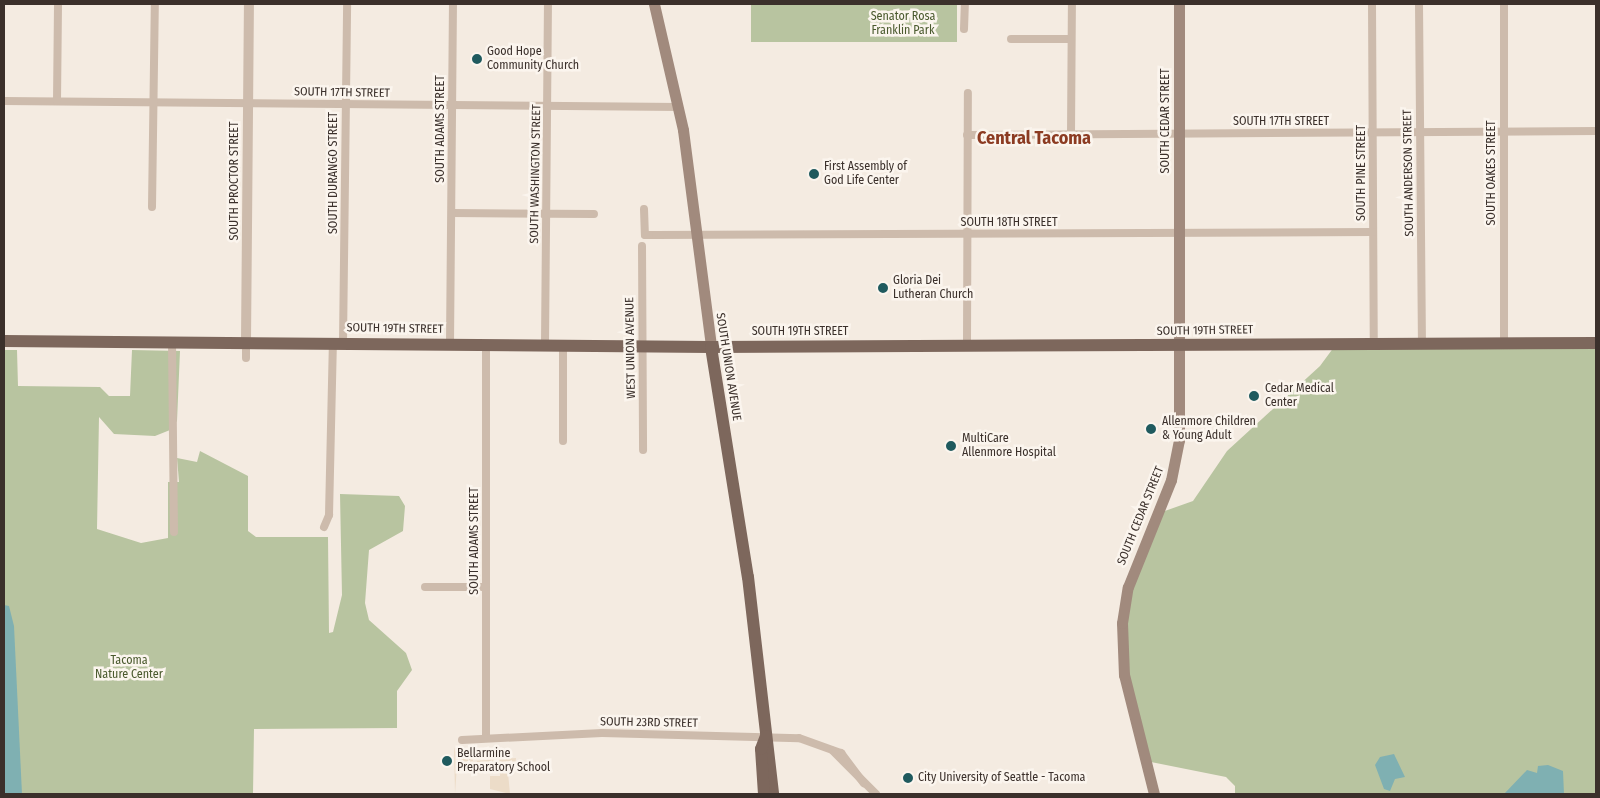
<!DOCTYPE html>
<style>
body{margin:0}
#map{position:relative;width:1600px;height:798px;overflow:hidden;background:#f4ebe1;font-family:"Fira Sans Condensed",sans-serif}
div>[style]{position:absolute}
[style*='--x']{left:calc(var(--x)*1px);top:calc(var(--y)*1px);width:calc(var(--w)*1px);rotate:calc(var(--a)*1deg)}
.green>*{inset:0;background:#b8c4a0;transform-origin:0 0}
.plaza>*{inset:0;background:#ecdcc8}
.water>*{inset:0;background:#7fb0b2}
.minor>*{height:8px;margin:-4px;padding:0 4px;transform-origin:4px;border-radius:4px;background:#cdbbac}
.tertiary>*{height:10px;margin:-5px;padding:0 5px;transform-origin:5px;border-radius:5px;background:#cdbbac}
.secondary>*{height:11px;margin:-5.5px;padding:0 5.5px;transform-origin:5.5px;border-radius:5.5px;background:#a18a7d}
.primary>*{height:12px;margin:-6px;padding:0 6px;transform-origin:6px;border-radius:6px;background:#7d675c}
.dots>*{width:14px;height:14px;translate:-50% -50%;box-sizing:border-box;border:2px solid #fbf5ee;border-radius:50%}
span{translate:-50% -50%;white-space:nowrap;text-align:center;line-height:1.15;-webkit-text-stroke:5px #fbf5ee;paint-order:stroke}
.park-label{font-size:12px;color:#4a5a2e}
.poi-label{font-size:12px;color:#3b302b}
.left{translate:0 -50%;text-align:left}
.street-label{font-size:12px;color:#3b302b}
.district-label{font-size:18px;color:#8c3b22;font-weight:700}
.frame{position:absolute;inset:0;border:5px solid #3b302b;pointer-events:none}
</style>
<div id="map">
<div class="green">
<i style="left:751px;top:4px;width:206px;height:38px"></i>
<i style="clip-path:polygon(1596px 343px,1596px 794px,1235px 794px,1235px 786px,1226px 777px,1146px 761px,1124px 675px,1124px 607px,1162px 512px,1193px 501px,1227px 451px,1320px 366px,1334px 347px)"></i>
<i style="clip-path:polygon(4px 350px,17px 350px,18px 386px,100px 387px,109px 396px,130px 396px,132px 350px,180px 351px,177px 421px,170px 430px,155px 436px,114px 434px,99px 417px,97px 529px,141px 543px,168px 538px,168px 482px,179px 482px,177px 458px,197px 462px,200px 451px,248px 476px,248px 531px,256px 537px,328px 537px,329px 633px,333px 632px,342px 595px,340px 494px,399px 496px,405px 506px,403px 531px,369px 550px,365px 603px,369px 620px,406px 653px,412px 670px,397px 691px,397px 728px,254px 729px,253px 794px,4px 794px)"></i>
</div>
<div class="plaza">
<i style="clip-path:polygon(454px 747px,457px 757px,473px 755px,473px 761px,516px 758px,515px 768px,508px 773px,510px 794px,490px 789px,490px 776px,500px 776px,501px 765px,471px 765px,468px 757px,468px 765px,457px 765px,455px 794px)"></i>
</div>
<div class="water">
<i style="clip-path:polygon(4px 605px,9px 606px,14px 626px,22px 794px,4px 794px)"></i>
<i style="clip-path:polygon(1394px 754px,1405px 777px,1395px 779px,1390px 791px,1384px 789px,1375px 765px,1380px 757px)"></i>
<i style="clip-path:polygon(1548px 765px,1563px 771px,1564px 794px,1504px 794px,1527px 770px,1537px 773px,1538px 766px)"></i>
</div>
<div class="minor">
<i style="--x:1372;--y:4;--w:338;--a:89.7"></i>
<i style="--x:1419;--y:4;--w:339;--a:89.5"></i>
<i style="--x:1504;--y:4;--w:338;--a:90"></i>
<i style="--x:964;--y:29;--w:25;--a:-88"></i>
<i style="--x:1011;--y:39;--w:60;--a:0"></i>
<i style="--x:4;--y:101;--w:675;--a:0.51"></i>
<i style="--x:57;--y:101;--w:97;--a:-89.4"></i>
<i style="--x:1071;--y:134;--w:130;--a:-89.6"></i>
<i style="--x:967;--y:135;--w:629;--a:-0.36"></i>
<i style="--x:152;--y:207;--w:203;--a:-89.2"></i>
<i style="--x:644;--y:209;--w:26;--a:88"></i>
<i style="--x:645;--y:235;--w:11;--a:0"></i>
<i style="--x:656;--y:235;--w:717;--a:-0.24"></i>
<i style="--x:452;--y:213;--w:142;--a:0.4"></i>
<i style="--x:642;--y:246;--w:204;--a:89.7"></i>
<i style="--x:172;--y:342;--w:190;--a:89.4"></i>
<i style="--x:343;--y:342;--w:338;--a:-89.3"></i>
<i style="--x:450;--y:344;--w:340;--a:-89.5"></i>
<i style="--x:486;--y:344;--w:393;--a:90"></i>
<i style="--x:545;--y:344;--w:340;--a:-89.5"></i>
<i style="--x:563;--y:345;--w:96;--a:90"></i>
<i style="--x:967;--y:345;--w:252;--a:-89.8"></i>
<i style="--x:246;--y:358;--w:17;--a:-90"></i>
<i style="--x:324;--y:527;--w:13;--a:-67"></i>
<i style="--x:329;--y:515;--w:173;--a:-88.7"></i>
<i style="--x:425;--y:587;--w:61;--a:0"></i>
<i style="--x:462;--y:740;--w:140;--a:-2.9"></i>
<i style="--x:602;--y:733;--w:197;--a:1.5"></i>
<i style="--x:799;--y:738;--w:45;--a:19.7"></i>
<i style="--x:841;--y:753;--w:38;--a:53"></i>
<i style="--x:833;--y:751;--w:61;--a:45"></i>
</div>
<div class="tertiary">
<i style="--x:246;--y:341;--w:337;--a:-89.5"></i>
</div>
<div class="secondary">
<i style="--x:654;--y:4;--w:129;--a:77"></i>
<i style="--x:683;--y:130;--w:219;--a:82.6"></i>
<i style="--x:1154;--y:794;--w:123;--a:-104.1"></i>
<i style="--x:1124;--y:675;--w:52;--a:-92.2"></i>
<i style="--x:1122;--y:623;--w:36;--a:-81"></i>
<i style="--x:1128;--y:587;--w:115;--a:-68.1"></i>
<i style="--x:1171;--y:480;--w:41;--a:-78.7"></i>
<i style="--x:1179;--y:440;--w:436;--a:-90"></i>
</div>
<div class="primary">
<i style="--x:4;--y:341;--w:707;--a:0.49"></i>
<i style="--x:711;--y:347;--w:885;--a:-0.26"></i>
<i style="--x:711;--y:347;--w:233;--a:80.9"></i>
<i style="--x:748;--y:577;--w:218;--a:83.4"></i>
<i style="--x:764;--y:794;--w:45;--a:-93.8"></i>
<i style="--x:761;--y:749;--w:14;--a:-69"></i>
</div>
<div class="dots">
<i style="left:477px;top:59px;background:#1f5a5e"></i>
<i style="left:814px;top:174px;background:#1f5a5e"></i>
<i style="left:883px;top:288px;background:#1f5a5e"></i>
<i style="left:1254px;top:396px;background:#1f5a5e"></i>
<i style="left:1151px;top:429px;background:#1f5a5e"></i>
<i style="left:951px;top:446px;background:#1f5a5e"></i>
<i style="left:447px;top:761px;background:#1f5a5e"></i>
<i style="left:908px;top:778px;background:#1f5a5e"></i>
</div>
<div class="park-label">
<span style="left:903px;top:24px">Senator Rosa<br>Franklin Park</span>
<span style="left:129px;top:668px">Tacoma<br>Nature Center</span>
</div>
<div class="poi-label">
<span class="left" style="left:487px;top:59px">Good Hope<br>Community Church</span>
<span class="left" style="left:824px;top:174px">First Assembly of<br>God Life Center</span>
<span class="left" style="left:893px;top:288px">Gloria Dei<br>Lutheran Church</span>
<span class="left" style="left:1265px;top:396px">Cedar Medical<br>Center</span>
<span class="left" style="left:1162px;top:429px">Allenmore Children<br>&amp; Young Adult</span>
<span class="left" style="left:962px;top:446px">MultiCare<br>Allenmore Hospital</span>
<span class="left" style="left:457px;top:761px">Bellarmine<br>Preparatory School</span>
<span class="left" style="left:918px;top:778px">City University of Seattle - Tacoma</span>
</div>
<div class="street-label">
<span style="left:342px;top:93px;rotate:1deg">SOUTH 17TH STREET</span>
<span style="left:1166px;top:121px;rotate:-90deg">SOUTH CEDAR STREET</span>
<span style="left:1281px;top:122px">SOUTH 17TH STREET</span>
<span style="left:441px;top:129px;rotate:-90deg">SOUTH ADAMS STREET</span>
<span style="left:334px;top:173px;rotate:-90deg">SOUTH DURANGO STREET</span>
<span style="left:1362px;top:173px;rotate:-90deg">SOUTH PINE STREET</span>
<span style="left:1409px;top:173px;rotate:-91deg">SOUTH ANDERSON STREET</span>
<span style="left:1492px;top:173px;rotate:-90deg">SOUTH OAKES STREET</span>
<span style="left:536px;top:174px;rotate:-89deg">SOUTH WASHINGTON STREET</span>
<span style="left:235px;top:181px;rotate:-90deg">SOUTH PROCTOR STREET</span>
<span style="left:1009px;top:223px">SOUTH 18TH STREET</span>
<span style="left:395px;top:329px;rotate:1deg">SOUTH 19TH STREET</span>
<span style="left:1205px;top:331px;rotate:-1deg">SOUTH 19TH STREET</span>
<span style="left:800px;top:332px">SOUTH 19TH STREET</span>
<span style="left:631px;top:348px;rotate:-91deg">WEST UNION AVENUE</span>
<span style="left:728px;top:367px;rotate:81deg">SOUTH UNION AVENUE</span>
<span style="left:1141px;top:516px;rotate:-68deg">SOUTH CEDAR STREET</span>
<span style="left:475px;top:541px;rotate:-90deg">SOUTH ADAMS STREET</span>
<span style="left:649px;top:723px;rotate:1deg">SOUTH 23RD STREET</span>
</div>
<div class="district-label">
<span style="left:1034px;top:138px">Central Tacoma</span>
</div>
<div class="frame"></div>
</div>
